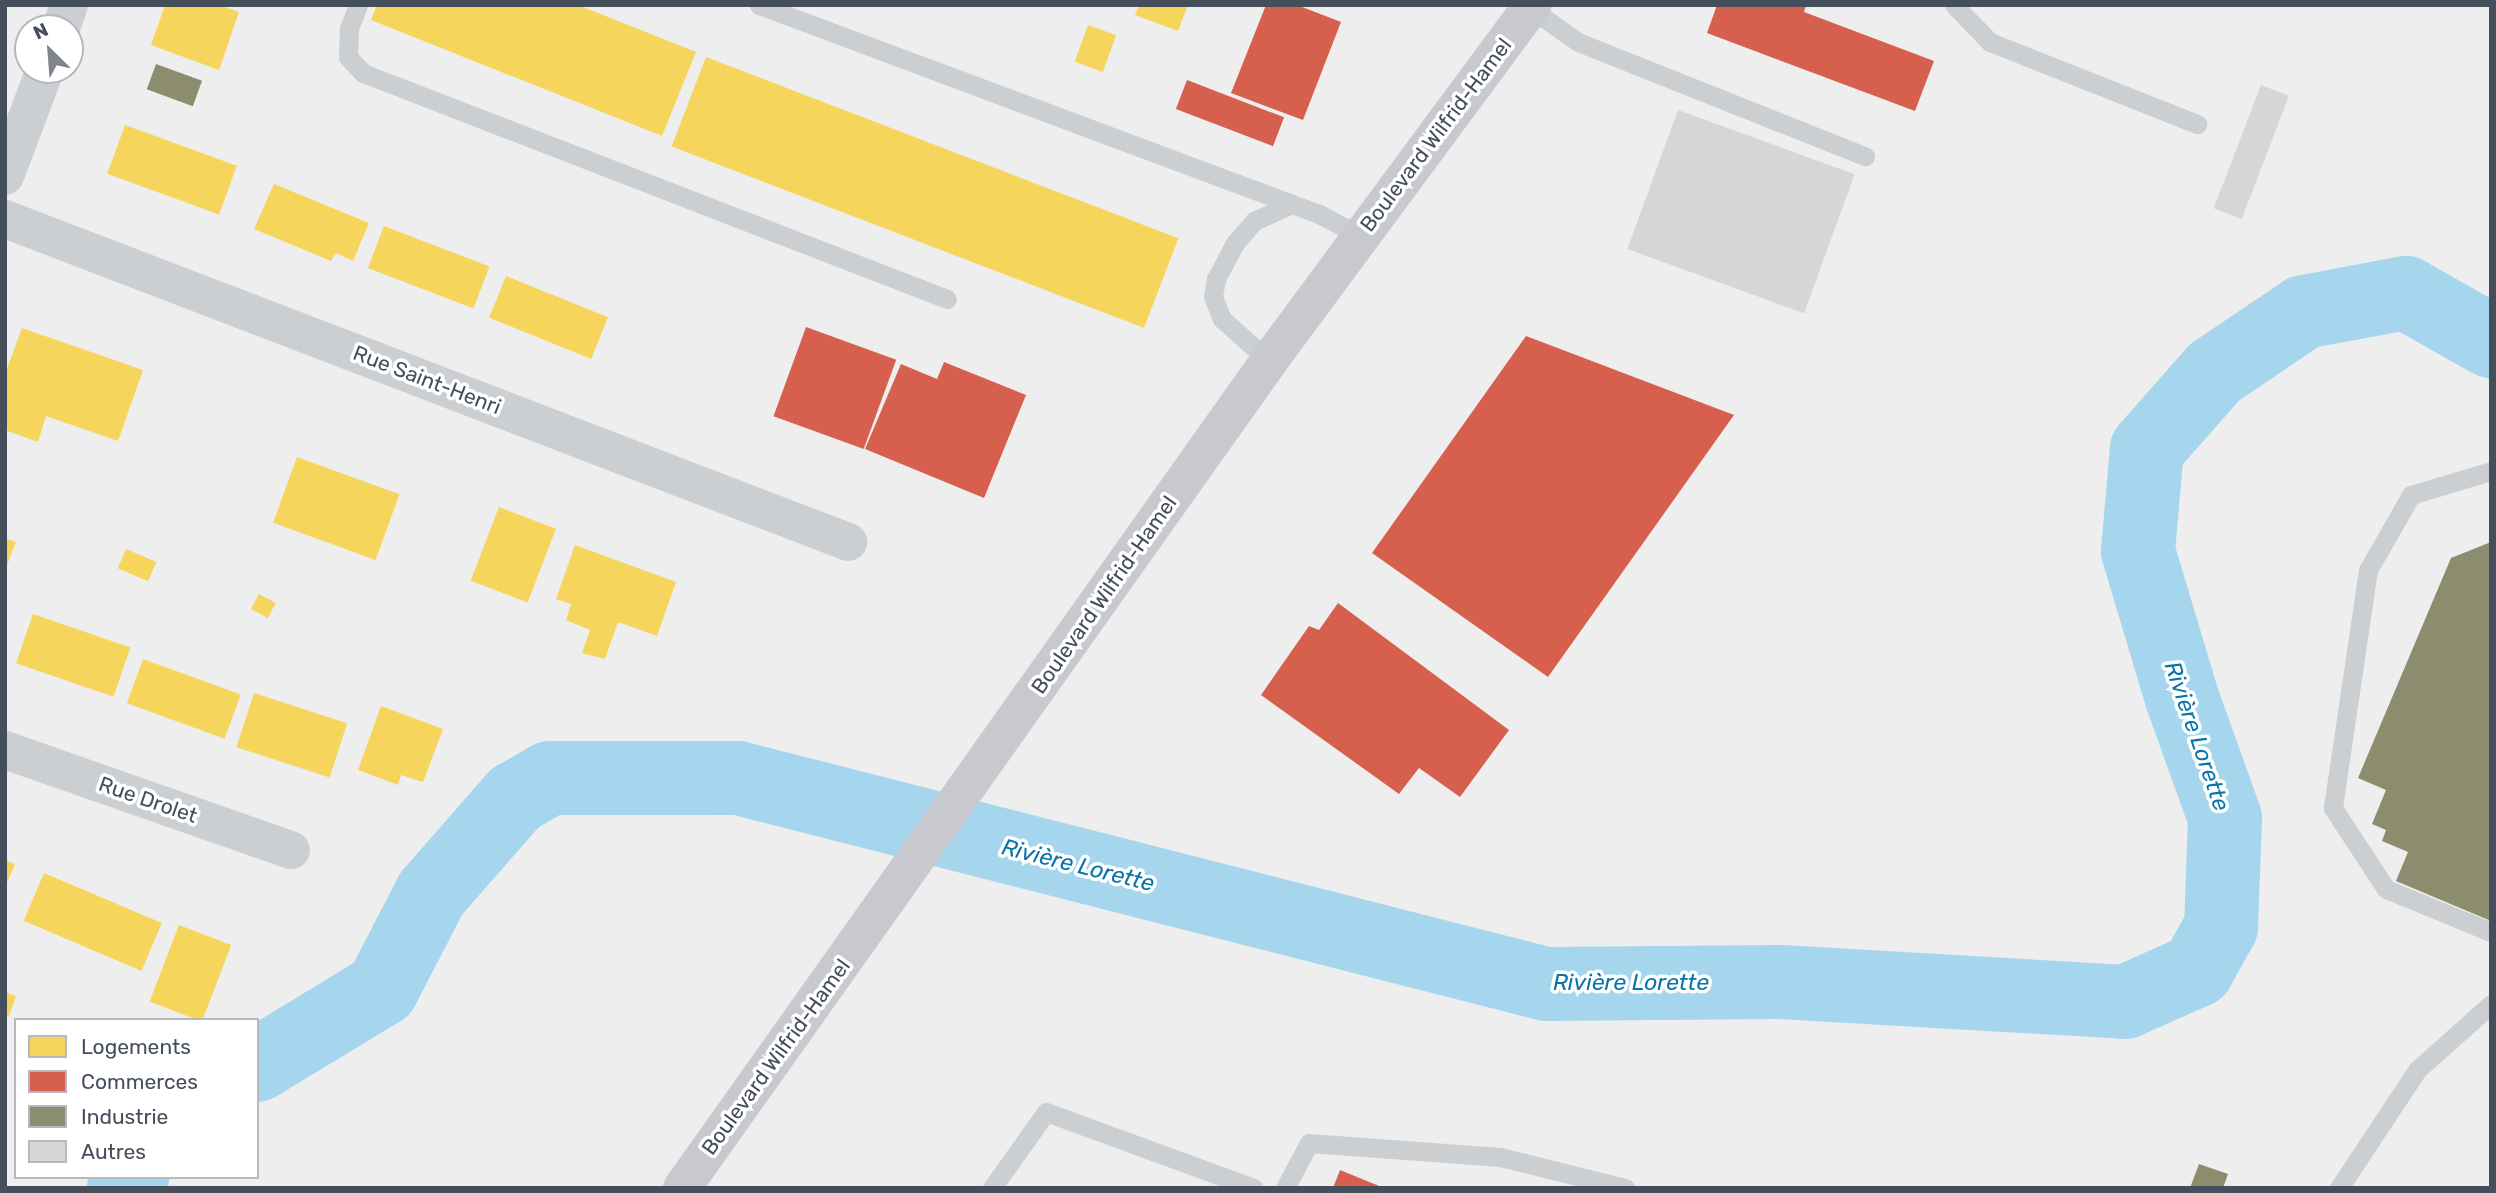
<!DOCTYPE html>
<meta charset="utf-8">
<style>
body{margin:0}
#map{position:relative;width:2496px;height:1193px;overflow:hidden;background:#efeeee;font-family:Rubik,sans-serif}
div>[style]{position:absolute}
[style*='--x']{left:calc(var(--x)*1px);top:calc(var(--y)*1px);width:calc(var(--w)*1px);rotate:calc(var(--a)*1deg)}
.homes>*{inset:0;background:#f6d55c;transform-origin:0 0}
.shops>*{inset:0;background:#d6604d;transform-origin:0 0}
.industry>*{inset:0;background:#8c8c6e;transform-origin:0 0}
.river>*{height:74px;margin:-37px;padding:0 37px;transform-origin:37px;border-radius:37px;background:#a5d6ee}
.building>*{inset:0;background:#d6d6d9;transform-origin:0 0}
.lane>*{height:19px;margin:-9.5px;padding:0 9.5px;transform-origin:9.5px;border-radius:9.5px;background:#cccfd2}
.street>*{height:38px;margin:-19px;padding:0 19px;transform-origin:19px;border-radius:19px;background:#cccfd2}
.primary>*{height:38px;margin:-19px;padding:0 19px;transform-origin:19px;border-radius:19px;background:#c7c9cf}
span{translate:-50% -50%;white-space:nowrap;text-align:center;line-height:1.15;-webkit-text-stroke:7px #fff;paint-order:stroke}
.street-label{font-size:21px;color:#454e5b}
.water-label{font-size:23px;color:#0875aa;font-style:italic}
.frame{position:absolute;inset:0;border:7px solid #454e5b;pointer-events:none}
.legend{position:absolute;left:14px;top:1018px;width:245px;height:161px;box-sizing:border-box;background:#fff;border:2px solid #b5b8bd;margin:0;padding:9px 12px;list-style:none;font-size:21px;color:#454e5b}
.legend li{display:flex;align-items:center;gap:14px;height:35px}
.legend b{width:35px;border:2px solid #b5b8bd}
.north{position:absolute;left:14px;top:14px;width:70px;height:70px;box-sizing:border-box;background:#fff;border:2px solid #b5b8bd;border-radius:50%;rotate:335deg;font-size:19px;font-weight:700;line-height:28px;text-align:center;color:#454e5b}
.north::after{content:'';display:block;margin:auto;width:24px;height:32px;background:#80868e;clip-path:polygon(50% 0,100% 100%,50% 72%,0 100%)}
</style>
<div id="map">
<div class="homes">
<i style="clip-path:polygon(165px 5px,219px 5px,239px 12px,219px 70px,151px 45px)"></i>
<i style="clip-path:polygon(377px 5px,578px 5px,696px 52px,662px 136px,371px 20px)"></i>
<i style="clip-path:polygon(1139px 5px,1188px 5px,1178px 31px,1135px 15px)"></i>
<i style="left:1088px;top:25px;width:30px;height:39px;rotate:20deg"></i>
<i style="left:706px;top:57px;width:506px;height:96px;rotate:21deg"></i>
<i style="left:125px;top:125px;width:119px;height:52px;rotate:20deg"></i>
<i style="clip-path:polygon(274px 184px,369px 223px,353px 261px,336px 253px,331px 261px,254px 229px)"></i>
<i style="left:384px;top:226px;width:113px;height:45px;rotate:21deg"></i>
<i style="left:506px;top:276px;width:110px;height:45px;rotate:22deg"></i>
<i style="clip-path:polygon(22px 328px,143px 370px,118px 441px,46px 416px,38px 442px,5px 430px,5px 374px)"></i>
<i style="left:297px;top:457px;width:109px;height:70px;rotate:20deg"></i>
<i style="left:499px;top:507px;width:61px;height:79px;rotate:21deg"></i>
<i style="clip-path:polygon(5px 538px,16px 542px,5px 570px)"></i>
<i style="clip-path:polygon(575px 545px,676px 582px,657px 636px,618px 622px,605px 659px,582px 653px,590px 630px,566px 620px,571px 604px,556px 599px)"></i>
<i style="left:126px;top:549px;width:33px;height:21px;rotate:23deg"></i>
<i style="left:259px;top:594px;width:19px;height:17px;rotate:28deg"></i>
<i style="left:33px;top:614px;width:103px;height:52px;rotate:19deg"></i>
<i style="left:143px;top:659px;width:104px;height:47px;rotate:20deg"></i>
<i style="left:254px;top:693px;width:98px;height:57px;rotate:18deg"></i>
<i style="clip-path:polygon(381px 706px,443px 729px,423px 782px,401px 775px,398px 785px,358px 770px)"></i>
<i style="clip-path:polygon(5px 860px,15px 864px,5px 887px)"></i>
<i style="left:44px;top:873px;width:128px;height:52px;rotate:23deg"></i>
<i style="left:179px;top:925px;width:56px;height:82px;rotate:21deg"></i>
<i style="clip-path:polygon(5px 992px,16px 996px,9px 1016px,5px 1015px)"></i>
</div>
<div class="shops">
<i style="clip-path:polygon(1266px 5px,1297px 5px,1341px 22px,1303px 120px,1231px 93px)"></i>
<i style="clip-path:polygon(1717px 5px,1806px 5px,1804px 12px,1934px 61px,1915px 111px,1707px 33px)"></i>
<i style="left:1187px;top:80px;width:104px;height:31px;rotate:21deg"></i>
<i style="left:806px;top:327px;width:96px;height:95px;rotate:20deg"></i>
<i style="clip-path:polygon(1526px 336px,1734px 415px,1548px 677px,1372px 553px)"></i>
<i style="clip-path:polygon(944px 362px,1026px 395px,984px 498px,865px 449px,901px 364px,937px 379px)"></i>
<i style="clip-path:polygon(1338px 603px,1509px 730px,1460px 797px,1419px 768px,1399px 794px,1261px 695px,1309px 626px,1319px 630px)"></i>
<i style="clip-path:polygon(1340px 1170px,1384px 1188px,1333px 1188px)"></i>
</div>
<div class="industry">
<i style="left:156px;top:64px;width:49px;height:27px;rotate:20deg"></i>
<i style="clip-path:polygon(2491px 542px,2491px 921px,2396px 881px,2408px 852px,2382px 841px,2386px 830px,2372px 824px,2386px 790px,2358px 778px,2451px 558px)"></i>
<i style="clip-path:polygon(2199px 1164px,2228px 1174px,2223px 1188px,2190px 1188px)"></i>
</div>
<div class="river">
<i style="--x:257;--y:1065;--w:146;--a:-31.3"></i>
<i style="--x:382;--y:989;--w:107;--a:-62.7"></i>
<i style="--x:431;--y:894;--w:128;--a:-48.8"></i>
<i style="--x:515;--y:798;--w:40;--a:-29.7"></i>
<i style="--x:550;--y:778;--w:188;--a:0"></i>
<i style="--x:738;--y:778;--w:834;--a:14.3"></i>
<i style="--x:1546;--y:984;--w:235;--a:-0.5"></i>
<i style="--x:1781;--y:982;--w:345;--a:3.3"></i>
<i style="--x:2125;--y:1002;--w:79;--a:-24"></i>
<i style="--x:2197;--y:970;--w:49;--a:-60.8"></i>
<i style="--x:2221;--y:927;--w:109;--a:-87.9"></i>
<i style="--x:2225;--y:818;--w:127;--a:-109.7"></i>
<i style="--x:2182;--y:698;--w:153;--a:-106.7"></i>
<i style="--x:2138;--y:551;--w:102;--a:-85"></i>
<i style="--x:2147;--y:449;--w:103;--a:-48.6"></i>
<i style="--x:2215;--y:372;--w:107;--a:-34"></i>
<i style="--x:2304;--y:312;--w:104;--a:-10.6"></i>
<i style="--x:2406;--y:293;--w:98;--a:29.5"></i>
<i style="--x:124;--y:1188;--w:14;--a:-54"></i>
</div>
<div class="building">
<i style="left:2261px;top:85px;width:30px;height:132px;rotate:21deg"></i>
<i style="left:1678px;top:110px;width:188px;height:148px;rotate:20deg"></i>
</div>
<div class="lane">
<i style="--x:358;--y:5;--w:26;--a:111"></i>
<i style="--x:349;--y:29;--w:28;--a:92"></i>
<i style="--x:348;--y:57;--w:22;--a:47"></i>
<i style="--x:363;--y:73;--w:626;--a:21.16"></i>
<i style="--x:759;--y:5;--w:598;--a:20.47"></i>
<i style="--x:1319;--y:214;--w:47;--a:27.6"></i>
<i style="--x:1954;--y:5;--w:52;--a:45.8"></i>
<i style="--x:1990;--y:42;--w:223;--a:21.6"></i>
<i style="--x:1530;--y:8;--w:59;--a:35.3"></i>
<i style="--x:1578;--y:42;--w:309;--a:21.7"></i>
<i style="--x:1269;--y:361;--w:63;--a:-138.2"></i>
<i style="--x:1222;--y:319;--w:24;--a:-112"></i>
<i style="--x:1213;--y:297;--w:18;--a:-81"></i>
<i style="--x:1216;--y:279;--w:41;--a:-62.2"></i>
<i style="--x:1235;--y:243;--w:29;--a:-49"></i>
<i style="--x:1254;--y:221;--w:42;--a:-24.1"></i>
<i style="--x:2491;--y:471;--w:84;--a:163.3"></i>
<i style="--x:2411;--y:495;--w:86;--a:119.8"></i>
<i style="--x:2368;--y:570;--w:241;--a:98.4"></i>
<i style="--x:2333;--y:808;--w:97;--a:56.8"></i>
<i style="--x:2386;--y:889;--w:113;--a:22.3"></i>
<i style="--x:992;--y:1188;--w:93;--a:-54.6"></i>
<i style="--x:1046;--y:1112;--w:221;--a:20.1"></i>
<i style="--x:1285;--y:1188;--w:51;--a:-61.9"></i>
<i style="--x:1309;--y:1143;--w:192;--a:4.2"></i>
<i style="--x:1500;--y:1157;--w:129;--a:13.9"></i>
<i style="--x:2339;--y:1188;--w:141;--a:-56.5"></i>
<i style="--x:2417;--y:1070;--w:99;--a:-41.7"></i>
</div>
<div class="street">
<i style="--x:61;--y:28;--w:24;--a:-71"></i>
<i style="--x:5;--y:176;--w:113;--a:-69.3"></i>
<i style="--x:5;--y:219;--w:903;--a:20.96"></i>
<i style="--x:5;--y:750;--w:303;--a:19.3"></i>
</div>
<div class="primary">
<i style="--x:682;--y:1188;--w:1014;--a:-54.63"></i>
<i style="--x:1269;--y:361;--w:443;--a:-53.5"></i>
</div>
<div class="street-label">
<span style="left:1436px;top:135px;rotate:-53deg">Boulevard Wilfrid-Hamel</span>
<span style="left:427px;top:380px;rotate:21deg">Rue Saint-Henri</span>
<span style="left:1104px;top:595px;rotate:-55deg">Boulevard Wilfrid-Hamel</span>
<span style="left:148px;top:800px;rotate:19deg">Rue Drolet</span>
<span style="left:776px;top:1057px;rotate:-54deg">Boulevard Wilfrid-Hamel</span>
</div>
<div class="water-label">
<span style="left:2197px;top:736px;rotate:71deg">Rivière Lorette</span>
<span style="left:1078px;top:865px;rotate:14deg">Rivière Lorette</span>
<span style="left:1631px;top:982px">Rivière Lorette</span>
</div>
<div class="frame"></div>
<ul class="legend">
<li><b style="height:19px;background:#f6d55c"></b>Logements</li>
<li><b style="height:19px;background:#d6604d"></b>Commerces</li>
<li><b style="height:19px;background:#8c8c6e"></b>Industrie</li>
<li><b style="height:19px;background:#d6d6d9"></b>Autres</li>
</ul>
<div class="north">N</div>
</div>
